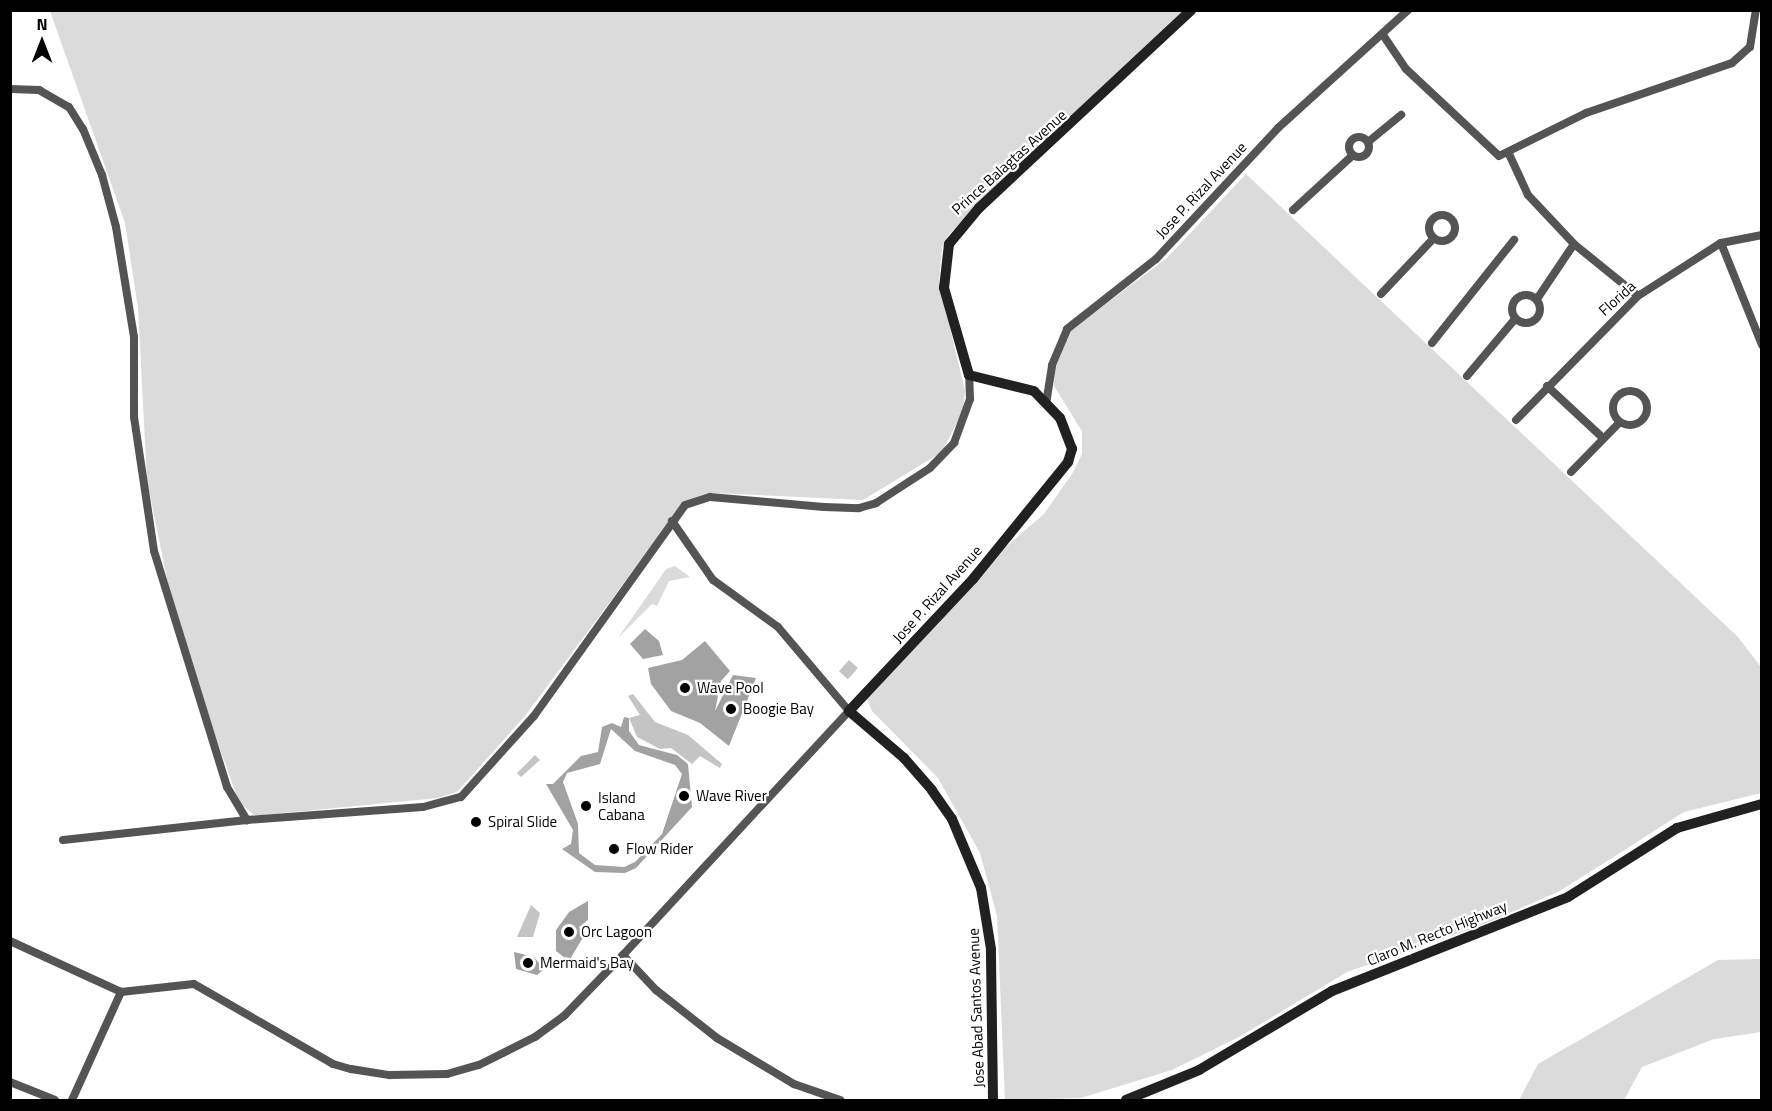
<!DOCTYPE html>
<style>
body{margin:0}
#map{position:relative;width:1772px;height:1111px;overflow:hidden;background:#fff;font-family:"Titillium Web",sans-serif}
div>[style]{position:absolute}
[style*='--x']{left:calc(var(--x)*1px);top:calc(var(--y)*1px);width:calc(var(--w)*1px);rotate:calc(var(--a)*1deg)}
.green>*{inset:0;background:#dbdbdb}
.water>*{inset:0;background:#a2a2a2}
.building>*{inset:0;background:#c4c4c4;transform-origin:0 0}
.street>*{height:8px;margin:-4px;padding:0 4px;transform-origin:4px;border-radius:4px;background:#545454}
.street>.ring{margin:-4px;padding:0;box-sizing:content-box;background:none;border:8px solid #545454;border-radius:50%}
.secondary>*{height:10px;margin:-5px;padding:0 5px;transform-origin:5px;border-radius:5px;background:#212121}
.dots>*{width:16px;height:16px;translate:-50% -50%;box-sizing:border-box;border:3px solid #fff;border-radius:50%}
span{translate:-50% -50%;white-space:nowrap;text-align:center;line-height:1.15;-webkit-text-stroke:4.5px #fff;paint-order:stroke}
.street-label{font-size:15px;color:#000}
.poi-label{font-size:15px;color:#000}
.left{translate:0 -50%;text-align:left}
.frame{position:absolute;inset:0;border:12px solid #000;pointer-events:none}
.north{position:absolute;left:12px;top:12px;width:60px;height:60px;-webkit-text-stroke:4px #fff;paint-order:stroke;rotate:0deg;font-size:16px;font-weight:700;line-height:24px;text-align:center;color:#000}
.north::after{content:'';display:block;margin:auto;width:21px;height:27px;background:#000;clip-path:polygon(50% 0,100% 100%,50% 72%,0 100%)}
</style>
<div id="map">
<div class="green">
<i style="clip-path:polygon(50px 11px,1185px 11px,950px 233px,942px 248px,939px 281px,965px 391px,963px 411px,942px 452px,863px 500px,714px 493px,696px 497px,676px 513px,525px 716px,457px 792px,438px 798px,264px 815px,254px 815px,239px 802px,178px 632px,147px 481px,138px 308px,125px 223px)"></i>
<i style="clip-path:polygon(1246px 174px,1738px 637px,1761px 667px,1761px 793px,1684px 812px,1560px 891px,1482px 925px,1347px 972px,1241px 1036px,1172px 1070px,1081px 1098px,1005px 1100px,997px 916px,980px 853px,938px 778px,872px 711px,867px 699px,1000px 552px,1044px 514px,1072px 474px,1082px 454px,1082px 431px,1054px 386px,1055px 368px,1071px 330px,1167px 258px)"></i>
<i style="clip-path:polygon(675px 566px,690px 577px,669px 581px,657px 606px,652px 604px,618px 638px,666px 569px)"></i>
<i style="clip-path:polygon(1761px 959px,1761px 1032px,1714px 1039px,1642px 1067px,1624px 1100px,1519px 1100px,1538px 1064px,1718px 960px)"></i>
</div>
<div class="water">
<i style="clip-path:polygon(645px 629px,659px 641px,663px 655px,643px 659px,630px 644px)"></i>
<i style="clip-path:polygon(705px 641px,730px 671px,721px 681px,715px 711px,733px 675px,756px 678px,729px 746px,700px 723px,671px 711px,651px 684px,648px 668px,682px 660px)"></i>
<i style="clip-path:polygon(evenodd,624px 717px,629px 718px,629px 731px,639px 745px,677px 755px,688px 764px,692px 807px,636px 868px,625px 873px,595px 872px,562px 849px,571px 844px,573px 830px,546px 784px,553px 784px,581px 756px,598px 752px,602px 727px,612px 723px,621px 727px,624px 717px,611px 729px,635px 751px,675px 765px,682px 774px,662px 834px,635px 862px,624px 867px,595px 865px,579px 853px,578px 824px,563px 782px,567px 773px,600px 764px,611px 729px)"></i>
<i style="clip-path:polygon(588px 901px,588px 920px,579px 927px,585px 934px,569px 961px,556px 951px,556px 930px,569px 912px)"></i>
<i style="clip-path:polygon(514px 952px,534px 957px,544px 969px,537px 975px,516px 969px)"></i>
</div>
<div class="building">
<i style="left:849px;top:660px;width:12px;height:15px;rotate:42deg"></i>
<i style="clip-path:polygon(633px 694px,655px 722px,688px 735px,722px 764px,720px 768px,700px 756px,692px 764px,671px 748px,660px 749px,637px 737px,629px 718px,640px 715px,628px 696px)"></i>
<i style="clip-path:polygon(535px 755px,540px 760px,521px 777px,517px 773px)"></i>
<i style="clip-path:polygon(531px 905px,540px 913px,533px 937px,517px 937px)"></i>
</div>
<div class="street">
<i style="--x:1383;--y:35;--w:41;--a:55.9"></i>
<i style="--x:1406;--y:69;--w:127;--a:43.1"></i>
<i style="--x:1499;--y:156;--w:97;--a:-26.3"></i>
<i style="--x:1586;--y:113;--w:154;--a:-18.9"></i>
<i style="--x:1732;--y:63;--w:24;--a:-42"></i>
<i style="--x:1750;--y:47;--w:37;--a:-81"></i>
<i style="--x:10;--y:89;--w:29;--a:2"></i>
<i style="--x:39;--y:90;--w:34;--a:30"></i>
<i style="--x:69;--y:107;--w:26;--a:58"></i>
<i style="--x:83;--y:129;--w:50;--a:67.6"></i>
<i style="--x:102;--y:175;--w:54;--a:74.9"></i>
<i style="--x:116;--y:227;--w:111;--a:80.7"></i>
<i style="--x:134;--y:337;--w:80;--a:90"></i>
<i style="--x:134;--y:417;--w:135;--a:81.5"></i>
<i style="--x:154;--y:551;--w:247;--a:72.8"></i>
<i style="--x:227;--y:787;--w:39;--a:59"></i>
<i style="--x:247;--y:820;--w:176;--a:-4.2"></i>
<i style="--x:423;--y:807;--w:39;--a:-15"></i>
<i style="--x:461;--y:797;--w:109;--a:-48"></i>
<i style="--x:534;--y:716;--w:259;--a:-54.4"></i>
<i style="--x:685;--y:505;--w:26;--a:-18"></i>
<i style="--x:710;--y:497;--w:114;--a:5"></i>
<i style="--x:824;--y:507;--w:35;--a:2"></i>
<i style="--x:859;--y:508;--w:18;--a:-16"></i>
<i style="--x:876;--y:503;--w:64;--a:-32.9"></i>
<i style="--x:930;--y:468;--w:35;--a:-46"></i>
<i style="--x:954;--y:443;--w:47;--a:-70"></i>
<i style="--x:970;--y:399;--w:24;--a:-92"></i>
<i class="ring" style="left:1349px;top:137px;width:12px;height:12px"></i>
<i style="--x:1368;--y:142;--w:43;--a:-39.3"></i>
<i style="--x:1509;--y:154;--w:45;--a:65.1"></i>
<i style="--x:1528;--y:195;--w:67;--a:46.8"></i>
<i style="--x:1574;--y:244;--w:82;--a:39.1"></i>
<i style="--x:1293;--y:210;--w:81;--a:-42.5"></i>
<i class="ring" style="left:1429px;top:215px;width:18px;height:18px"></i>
<i style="--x:1721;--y:243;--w:110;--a:68.1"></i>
<i style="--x:1381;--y:294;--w:77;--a:-46.6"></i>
<i class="ring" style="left:1512px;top:295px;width:20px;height:20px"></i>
<i style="--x:1537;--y:299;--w:66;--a:-56.1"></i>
<i style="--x:1432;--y:343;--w:132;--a:-51.5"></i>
<i style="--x:1467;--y:376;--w:75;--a:-49.9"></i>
<i style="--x:1547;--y:386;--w:76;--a:42.9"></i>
<i class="ring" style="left:1613px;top:391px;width:26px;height:26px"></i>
<i style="--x:1046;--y:404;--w:39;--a:-81"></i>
<i style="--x:1052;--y:365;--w:39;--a:-67"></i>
<i style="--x:1067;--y:329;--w:113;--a:-38.2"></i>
<i style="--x:1156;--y:259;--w:179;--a:-47"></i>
<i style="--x:1278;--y:128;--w:176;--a:-42.2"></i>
<i style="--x:1516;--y:420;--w:174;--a:-45.5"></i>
<i style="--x:1638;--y:296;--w:98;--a:-32.6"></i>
<i style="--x:1721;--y:243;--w:42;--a:-11"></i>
<i style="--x:1571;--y:472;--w:70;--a:-45.6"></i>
<i style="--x:63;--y:840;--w:185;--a:-6.2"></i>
<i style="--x:10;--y:941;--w:122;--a:24.7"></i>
<i style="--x:121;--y:992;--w:73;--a:-6.3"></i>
<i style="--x:194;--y:984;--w:160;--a:29.9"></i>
<i style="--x:333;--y:1064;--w:19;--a:16"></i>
<i style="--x:351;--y:1069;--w:39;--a:9"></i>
<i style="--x:390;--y:1075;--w:57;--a:-1"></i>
<i style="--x:447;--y:1074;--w:33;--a:-16"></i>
<i style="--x:479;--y:1065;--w:63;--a:-26.6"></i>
<i style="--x:535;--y:1037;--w:36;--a:-36"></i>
<i style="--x:564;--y:1016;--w:85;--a:-46"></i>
<i style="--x:623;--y:955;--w:333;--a:-47.2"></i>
<i style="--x:849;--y:711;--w:110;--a:-130.2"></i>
<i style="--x:778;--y:627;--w:80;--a:-144.1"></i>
<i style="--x:713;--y:580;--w:72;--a:-124.8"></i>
<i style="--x:623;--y:955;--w:48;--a:46.7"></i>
<i style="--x:656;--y:990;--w:78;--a:38.2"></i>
<i style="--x:717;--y:1038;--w:90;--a:30.9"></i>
<i style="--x:794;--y:1084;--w:49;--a:19.2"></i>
<i style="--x:10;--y:1082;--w:48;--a:21.8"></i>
<i style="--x:72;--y:1100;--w:119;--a:-65.6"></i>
</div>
<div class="secondary">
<i style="--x:993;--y:1100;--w:151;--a:-90.8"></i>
<i style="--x:991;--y:949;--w:62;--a:-99.3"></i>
<i style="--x:981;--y:888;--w:75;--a:-112.8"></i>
<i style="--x:952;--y:819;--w:35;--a:-125"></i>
<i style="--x:932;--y:790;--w:43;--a:-131.2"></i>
<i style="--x:904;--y:758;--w:72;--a:-139.5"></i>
<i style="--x:849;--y:711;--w:181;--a:-46.8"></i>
<i style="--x:973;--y:579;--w:151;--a:-50.9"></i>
<i style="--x:1068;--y:462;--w:14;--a:-73"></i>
<i style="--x:1072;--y:449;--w:33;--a:-111"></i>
<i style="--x:1060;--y:418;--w:37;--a:-134"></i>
<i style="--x:1034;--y:391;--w:67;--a:-166.2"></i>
<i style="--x:969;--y:375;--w:91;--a:-106"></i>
<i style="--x:944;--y:288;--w:44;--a:-83.5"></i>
<i style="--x:949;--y:244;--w:47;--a:-50.2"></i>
<i style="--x:979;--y:208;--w:290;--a:-43"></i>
<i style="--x:1126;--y:1100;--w:79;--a:-22.3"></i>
<i style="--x:1199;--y:1070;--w:155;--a:-30.7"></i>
<i style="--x:1332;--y:991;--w:254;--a:-21.7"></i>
<i style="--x:1568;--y:897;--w:129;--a:-32.3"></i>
<i style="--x:1677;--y:828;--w:88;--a:-15.8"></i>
</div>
<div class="dots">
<i style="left:685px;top:688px;background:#000"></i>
<i style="left:731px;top:709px;background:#000"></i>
<i style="left:684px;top:796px;background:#000"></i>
<i style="left:586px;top:806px;background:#000"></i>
<i style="left:476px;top:822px;background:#000"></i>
<i style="left:614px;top:849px;background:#000"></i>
<i style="left:569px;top:932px;background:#000"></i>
<i style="left:528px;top:963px;background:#000"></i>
</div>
<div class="street-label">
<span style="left:1009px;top:162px;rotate:-42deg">Prince Balagtas Avenue</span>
<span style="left:1201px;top:190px;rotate:-47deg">Jose P. Rizal Avenue</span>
<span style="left:1617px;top:298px;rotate:-42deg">Florida</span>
<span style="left:937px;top:594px;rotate:-48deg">Jose P. Rizal Avenue</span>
<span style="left:1437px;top:933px;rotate:-22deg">Claro M. Recto Highway</span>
<span style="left:976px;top:1008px;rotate:-92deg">Jose Abad Santos Avenue</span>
</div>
<div class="poi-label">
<span class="left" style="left:697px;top:688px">Wave Pool</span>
<span class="left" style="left:743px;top:709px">Boogie Bay</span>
<span class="left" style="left:696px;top:796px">Wave River</span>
<span class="left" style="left:598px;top:806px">Island<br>Cabana</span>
<span class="left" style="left:488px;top:822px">Spiral Slide</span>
<span class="left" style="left:626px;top:849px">Flow Rider</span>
<span class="left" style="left:581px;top:932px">Orc Lagoon</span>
<span class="left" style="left:540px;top:963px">Mermaid's Bay</span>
</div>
<div class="frame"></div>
<div class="north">N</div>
</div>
